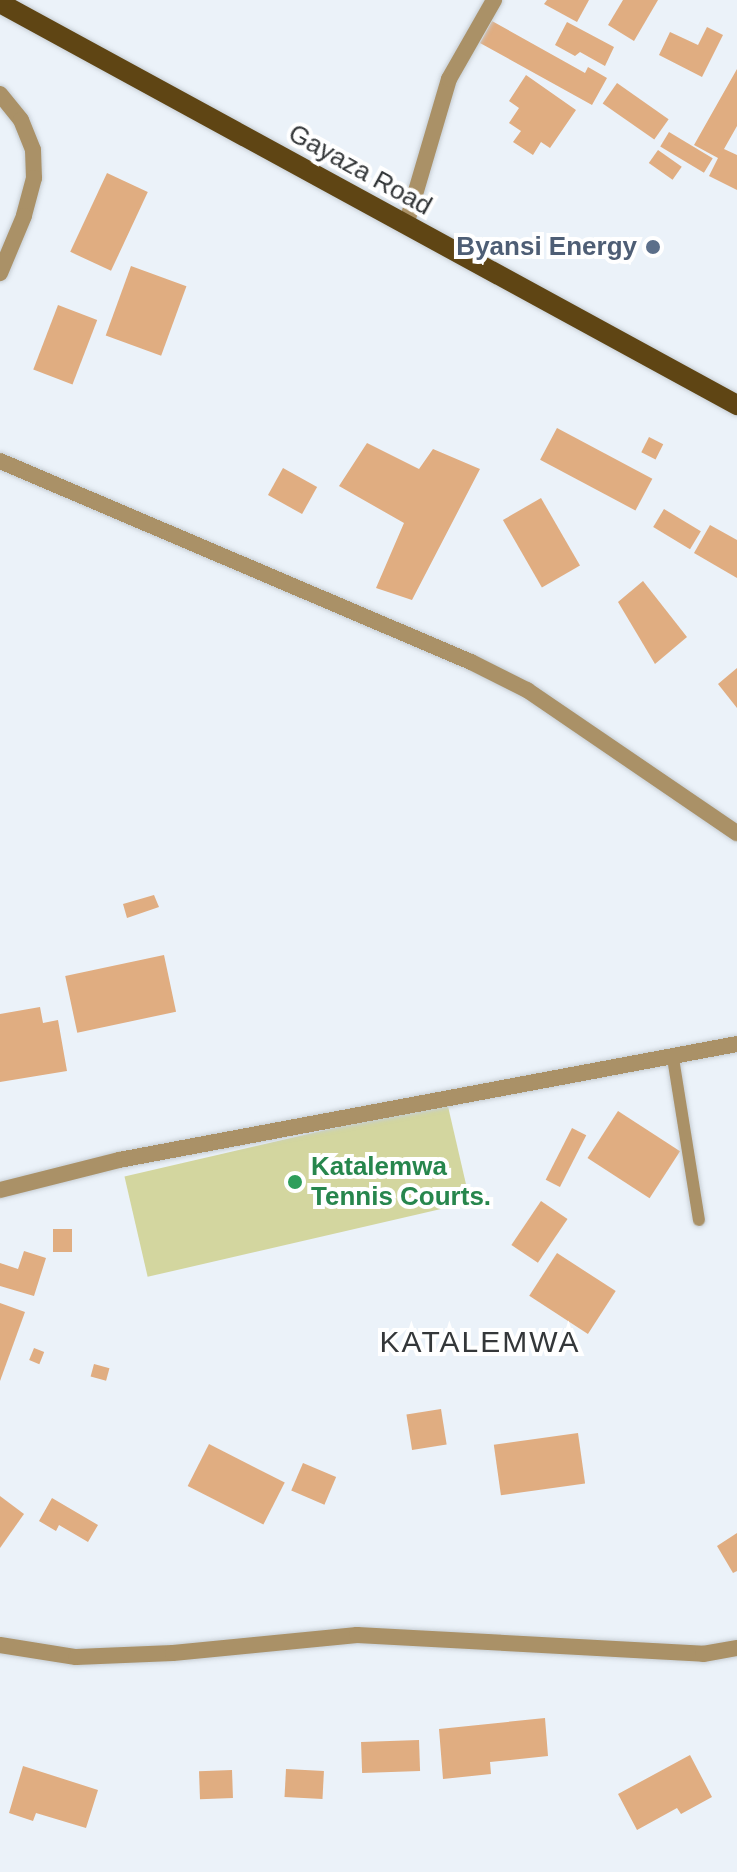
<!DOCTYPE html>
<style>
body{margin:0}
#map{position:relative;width:737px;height:1872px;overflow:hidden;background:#ebf2f9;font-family:Arial,sans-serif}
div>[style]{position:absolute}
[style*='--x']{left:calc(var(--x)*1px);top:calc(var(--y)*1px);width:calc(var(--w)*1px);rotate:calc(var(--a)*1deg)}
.green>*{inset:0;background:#d3d69f;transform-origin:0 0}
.building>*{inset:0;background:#e0ad81;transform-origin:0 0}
.roads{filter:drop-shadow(0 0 2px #c6cdd3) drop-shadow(0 0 2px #c6cdd3)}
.lane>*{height:12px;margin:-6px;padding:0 6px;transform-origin:6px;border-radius:6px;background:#aa9167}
.street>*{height:16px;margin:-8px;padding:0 8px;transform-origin:8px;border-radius:8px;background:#aa9167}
.primary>*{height:20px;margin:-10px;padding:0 10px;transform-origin:10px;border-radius:10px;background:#5f4514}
.dots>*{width:22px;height:22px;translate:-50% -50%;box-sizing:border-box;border:4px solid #fff;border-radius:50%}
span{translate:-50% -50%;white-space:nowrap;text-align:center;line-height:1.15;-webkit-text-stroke:8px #fff;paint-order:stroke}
.street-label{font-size:26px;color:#343739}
.service-label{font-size:26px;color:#4e5e75;font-weight:700}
.right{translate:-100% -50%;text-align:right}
.leisure-label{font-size:26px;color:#27864d;font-weight:700}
.left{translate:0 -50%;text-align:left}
.quarter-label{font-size:30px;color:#343739;letter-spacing:2px}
</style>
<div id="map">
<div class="green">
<i style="left:447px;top:1102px;width:103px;height:331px;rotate:77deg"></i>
</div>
<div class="building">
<i style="clip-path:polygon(547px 0,589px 0,577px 22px,544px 4px)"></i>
<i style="clip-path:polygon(623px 0,658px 0,634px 41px,608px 25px)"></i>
<i style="clip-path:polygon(492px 21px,585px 73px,588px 67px,607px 78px,592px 105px,480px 43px)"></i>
<i style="clip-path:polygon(567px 22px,614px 47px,605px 66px,580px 52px,575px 56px,555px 45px)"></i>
<i style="clip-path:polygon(707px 27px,723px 35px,702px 77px,659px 55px,670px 32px,698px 45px)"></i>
<i style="clip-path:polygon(737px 69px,737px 126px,724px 149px,737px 155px,737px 190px,709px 176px,718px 158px,694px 145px)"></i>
<i style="clip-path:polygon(526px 75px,576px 110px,550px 148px,541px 142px,533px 155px,513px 142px,521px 131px,509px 123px,519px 108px,509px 101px)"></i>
<i style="left:617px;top:83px;width:63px;height:25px;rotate:35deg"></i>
<i style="left:669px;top:132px;width:51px;height:17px;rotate:31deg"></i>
<i style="left:658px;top:150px;width:29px;height:16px;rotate:35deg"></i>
<i style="left:107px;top:173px;width:45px;height:87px;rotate:25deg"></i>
<i style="left:131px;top:266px;width:59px;height:74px;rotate:20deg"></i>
<i style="left:58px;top:305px;width:42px;height:69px;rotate:21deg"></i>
<i style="left:557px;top:428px;width:108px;height:36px;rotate:28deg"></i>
<i style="left:649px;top:437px;width:16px;height:17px;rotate:27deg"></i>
<i style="clip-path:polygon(367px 443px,419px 469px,433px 449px,480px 469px,412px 600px,376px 588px,404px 523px,339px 486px)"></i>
<i style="left:283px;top:468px;width:39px;height:31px;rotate:29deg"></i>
<i style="left:541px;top:498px;width:78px;height:44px;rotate:60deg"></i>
<i style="left:664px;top:509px;width:43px;height:21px;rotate:31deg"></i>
<i style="clip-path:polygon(710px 525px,737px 540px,737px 578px,694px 553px)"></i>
<i style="clip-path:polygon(643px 581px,687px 637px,655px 664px,618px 602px)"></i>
<i style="clip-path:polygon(737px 668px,737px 708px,718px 684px)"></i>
<i style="clip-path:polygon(154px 895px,159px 907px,127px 918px,123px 904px)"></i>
<i style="left:164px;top:955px;width:58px;height:101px;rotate:78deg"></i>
<i style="clip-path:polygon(40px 1007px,43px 1023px,58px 1020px,67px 1071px,0 1082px,0 1014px)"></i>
<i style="left:618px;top:1111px;width:74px;height:56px;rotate:33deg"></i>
<i style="left:572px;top:1128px;width:16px;height:58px;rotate:27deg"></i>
<i style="left:541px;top:1201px;width:32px;height:53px;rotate:34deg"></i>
<i style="left:53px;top:1229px;width:19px;height:23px"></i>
<i style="clip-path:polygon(24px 1251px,46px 1258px,34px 1296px,0 1286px,0 1263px,18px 1269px)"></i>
<i style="left:557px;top:1253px;width:70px;height:51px;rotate:33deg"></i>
<i style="clip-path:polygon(0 1303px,25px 1312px,0 1381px)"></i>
<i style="left:34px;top:1348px;width:11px;height:13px;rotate:22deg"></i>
<i style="left:94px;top:1364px;width:16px;height:13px;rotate:15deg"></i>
<i style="left:441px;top:1409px;width:36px;height:35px;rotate:81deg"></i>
<i style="left:578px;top:1433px;width:51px;height:85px;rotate:82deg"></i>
<i style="left:209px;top:1444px;width:85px;height:47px;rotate:27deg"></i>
<i style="left:303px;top:1463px;width:36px;height:30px;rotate:23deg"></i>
<i style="clip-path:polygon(0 1496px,24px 1514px,0 1548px)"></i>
<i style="clip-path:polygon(52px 1498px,98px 1525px,88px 1542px,59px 1525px,56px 1531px,39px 1521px)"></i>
<i style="clip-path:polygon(737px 1533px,737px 1571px,733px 1573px,717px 1546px)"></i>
<i style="clip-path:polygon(545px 1718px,548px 1756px,490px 1762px,491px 1774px,443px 1779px,439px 1729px)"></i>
<i style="left:419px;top:1740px;width:31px;height:58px;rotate:88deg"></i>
<i style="clip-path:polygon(690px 1755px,712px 1797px,681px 1814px,677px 1808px,637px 1830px,618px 1794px)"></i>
<i style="clip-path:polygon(23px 1766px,98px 1790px,86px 1828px,36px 1813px,33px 1821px,9px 1813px)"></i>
<i style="left:286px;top:1769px;width:38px;height:28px;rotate:3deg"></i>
<i style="left:232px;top:1770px;width:28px;height:33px;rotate:88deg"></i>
</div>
<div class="roads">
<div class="lane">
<i style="--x:673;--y:1058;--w:164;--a:80.9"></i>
</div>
<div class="street">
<i style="--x:0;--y:94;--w:33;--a:51"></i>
<i style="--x:21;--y:120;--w:32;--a:68"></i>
<i style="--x:33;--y:150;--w:28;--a:88"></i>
<i style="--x:34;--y:178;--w:39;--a:105"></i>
<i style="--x:24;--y:216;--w:62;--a:112.8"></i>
<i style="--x:406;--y:225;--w:152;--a:-73.6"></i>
<i style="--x:449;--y:79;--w:91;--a:-60.3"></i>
<i style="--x:0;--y:461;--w:512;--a:23.11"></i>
<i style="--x:471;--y:662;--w:63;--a:26.6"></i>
<i style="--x:527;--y:690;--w:254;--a:34.3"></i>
<i style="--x:0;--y:1190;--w:123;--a:-14.1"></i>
<i style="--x:119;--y:1160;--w:629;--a:-10.63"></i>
<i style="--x:0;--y:1645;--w:77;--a:9"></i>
<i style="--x:76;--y:1657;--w:97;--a:-2.4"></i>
<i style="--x:173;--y:1653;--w:185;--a:-5.6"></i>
<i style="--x:357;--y:1635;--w:347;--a:3.1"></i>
<i style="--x:703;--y:1654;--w:35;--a:-10"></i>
</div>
<div class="primary">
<i style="--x:0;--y:3;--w:840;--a:28.61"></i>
</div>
</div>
<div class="dots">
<i style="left:653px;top:247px;background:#5c6f8a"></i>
<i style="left:295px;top:1182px;background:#2e9e5b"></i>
</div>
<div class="street-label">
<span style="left:360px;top:170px;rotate:29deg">Gayaza Road</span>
</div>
<div class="service-label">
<span class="right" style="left:637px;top:247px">Byansi Energy</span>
</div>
<div class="leisure-label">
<span class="left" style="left:311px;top:1182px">Katalemwa<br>Tennis Courts.</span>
</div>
<div class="quarter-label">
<span style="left:480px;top:1342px">KATALEMWA</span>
</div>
</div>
